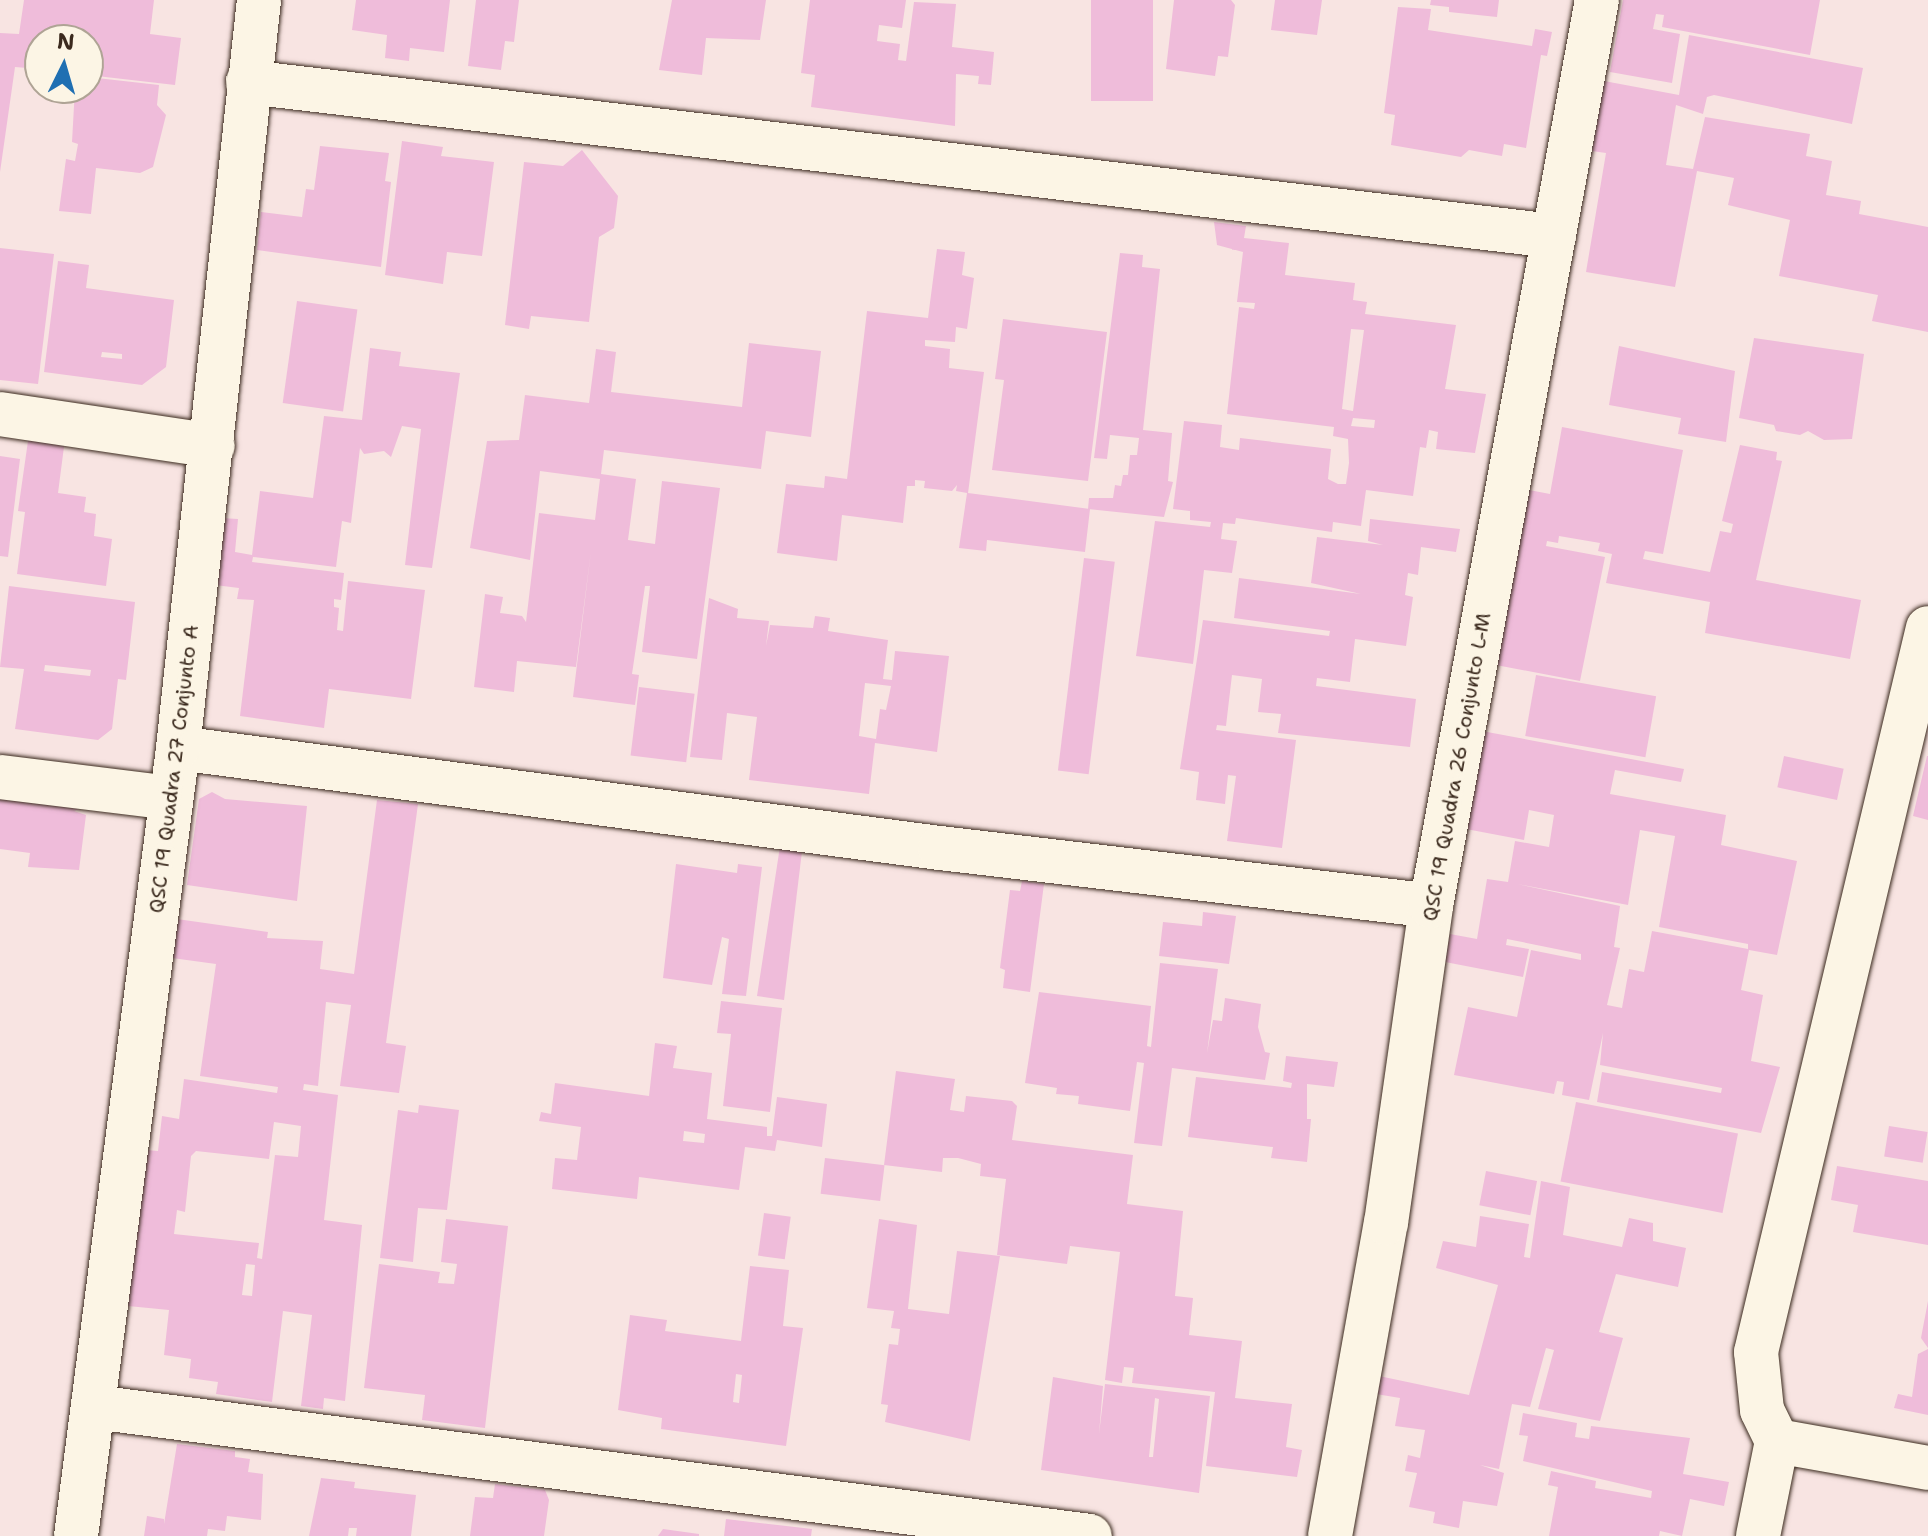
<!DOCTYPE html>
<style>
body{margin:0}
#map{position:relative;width:1928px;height:1536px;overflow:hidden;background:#f8e4e2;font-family:"Shantell Sans",sans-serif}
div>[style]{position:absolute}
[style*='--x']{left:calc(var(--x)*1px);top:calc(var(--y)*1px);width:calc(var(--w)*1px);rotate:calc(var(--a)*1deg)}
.building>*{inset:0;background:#efbcda;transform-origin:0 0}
.roads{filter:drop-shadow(0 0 2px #3b2a1e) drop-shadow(0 0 2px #3b2a1e)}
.minor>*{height:44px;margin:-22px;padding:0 22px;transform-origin:22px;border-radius:22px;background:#fcf5e5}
span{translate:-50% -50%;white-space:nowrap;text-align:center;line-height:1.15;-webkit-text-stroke:7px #fcf5e5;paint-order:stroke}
.street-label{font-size:20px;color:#3b2a1e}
.north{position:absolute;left:24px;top:24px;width:80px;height:80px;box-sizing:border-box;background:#fcf5e5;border:2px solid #afa495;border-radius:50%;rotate:5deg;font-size:22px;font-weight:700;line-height:32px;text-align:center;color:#3b2a1e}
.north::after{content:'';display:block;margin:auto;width:28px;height:36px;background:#1f6fb2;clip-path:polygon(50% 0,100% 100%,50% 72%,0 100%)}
</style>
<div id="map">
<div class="building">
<i style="clip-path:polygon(24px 0,154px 0,150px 34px,181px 38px,175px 85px,88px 75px,88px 40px,40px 40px,40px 69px,15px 67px,0 172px,0 33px,19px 34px)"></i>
<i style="clip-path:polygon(356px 0,450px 0,444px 52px,410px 48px,409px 61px,385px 58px,387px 35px,352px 30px)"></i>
<i style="clip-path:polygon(476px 0,519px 0,514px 42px,505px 41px,501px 70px,468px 66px)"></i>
<i style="clip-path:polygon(672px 0,766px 0,760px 40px,706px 38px,702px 75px,659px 70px)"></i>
<i style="clip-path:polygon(810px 0,906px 0,902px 28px,879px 25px,877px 41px,900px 44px,898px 60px,906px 61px,914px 2px,956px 4px,952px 47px,994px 52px,991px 85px,978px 84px,979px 76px,956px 74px,955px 126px,811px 107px,815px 75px,801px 73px)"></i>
<i style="left:1091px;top:0;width:62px;height:101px"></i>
<i style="clip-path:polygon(1174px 0,1231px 0,1235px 5px,1228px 57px,1218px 56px,1215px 76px,1166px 69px)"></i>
<i style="clip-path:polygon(1275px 0,1322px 0,1317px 35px,1271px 30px)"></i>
<i style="clip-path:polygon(1431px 0,1499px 0,1497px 17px,1449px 12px,1449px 7px,1430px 5px)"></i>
<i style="clip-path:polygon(1623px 0,1820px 0,1810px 55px,1662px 27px,1664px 15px,1656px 14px,1653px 29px,1680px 34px,1672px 83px,1610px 72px)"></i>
<i style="clip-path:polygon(1398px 7px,1431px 9px,1428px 30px,1532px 46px,1535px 29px,1552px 32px,1547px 56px,1541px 55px,1526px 148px,1504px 144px,1502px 156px,1469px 150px,1461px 157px,1391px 145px,1395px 115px,1384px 113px)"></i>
<i style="clip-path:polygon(1689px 35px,1863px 68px,1852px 124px,1714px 95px,1707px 97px,1703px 114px,1676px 105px,1666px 165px,1693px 169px,1705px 117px,1810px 134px,1806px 156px,1832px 161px,1826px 195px,1861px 201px,1859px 214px,1928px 227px,1928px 332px,1872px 321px,1878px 295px,1779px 276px,1790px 220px,1728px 205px,1734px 178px,1697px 171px,1675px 287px,1586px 272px,1606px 153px,1592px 151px,1604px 81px,1679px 95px)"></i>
<i style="clip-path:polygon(88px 77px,159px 85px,157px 105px,166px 115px,153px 167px,140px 173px,96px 168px,91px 214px,59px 211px,66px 159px,75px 161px,78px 144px,72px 142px,75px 88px,88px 88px)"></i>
<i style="clip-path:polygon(402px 141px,443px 147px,441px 156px,494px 162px,482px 256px,447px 252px,443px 284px,385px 275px)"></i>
<i style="clip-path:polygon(320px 146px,389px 153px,385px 181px,391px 182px,381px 267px,257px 250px,261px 212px,302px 217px,306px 189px,314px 190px)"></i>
<i style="clip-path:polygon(582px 150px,618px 196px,614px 228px,599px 237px,589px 322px,531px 316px,529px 329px,505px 325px,524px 162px,563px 166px)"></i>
<i style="clip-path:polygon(evenodd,1214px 222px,1246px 226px,1244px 238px,1289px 243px,1285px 275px,1355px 283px,1353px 300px,1367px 302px,1365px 314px,1456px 325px,1445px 389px,1486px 394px,1475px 453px,1436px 449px,1438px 432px,1429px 430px,1426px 448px,1420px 447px,1413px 496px,1366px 490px,1361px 526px,1333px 522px,1332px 532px,1236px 518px,1235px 524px,1223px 523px,1221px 539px,1237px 541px,1232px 573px,1204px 570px,1193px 664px,1136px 656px,1155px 521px,1210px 527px,1211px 522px,1190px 520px,1190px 511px,1173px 509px,1184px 421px,1222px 425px,1220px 447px,1239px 450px,1240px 438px,1331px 449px,1328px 479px,1338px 484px,1346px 484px,1349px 463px,1348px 439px,1333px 436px,1334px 427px,1227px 414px,1239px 307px,1254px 309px,1255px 303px,1237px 302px,1243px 252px,1217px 245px,1214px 222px,1351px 329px,1364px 330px,1353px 411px,1342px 409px,1351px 329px,1214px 222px,1353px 418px,1375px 420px,1374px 428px,1351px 426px,1353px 418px)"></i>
<i style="clip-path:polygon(0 248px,54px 254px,38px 384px,0 380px)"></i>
<i style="clip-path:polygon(937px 249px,965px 252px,962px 275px,974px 278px,967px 329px,956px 327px,955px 342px,925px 340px,925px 346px,950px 349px,949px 368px,984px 372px,968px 493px,1090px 509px,1085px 552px,987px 540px,986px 551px,959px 548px,967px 493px,956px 491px,957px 485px,952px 491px,924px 488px,925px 481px,915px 480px,915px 486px,907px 486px,903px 523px,842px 515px,837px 561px,777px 553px,786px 484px,824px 488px,825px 476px,847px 479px,867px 311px,928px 318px)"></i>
<i style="clip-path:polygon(1120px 253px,1143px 255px,1142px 267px,1160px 269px,1143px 430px,1172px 433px,1168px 481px,1173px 482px,1164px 517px,1088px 509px,1089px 498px,1113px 498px,1115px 485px,1121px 486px,1123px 475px,1128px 475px,1130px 455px,1137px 455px,1139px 438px,1110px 435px,1107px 459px,1094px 458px)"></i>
<i style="clip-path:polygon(evenodd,58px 261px,89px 265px,86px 288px,174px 300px,166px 367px,142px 385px,44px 372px,58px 261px,102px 352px,122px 354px,122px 359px,101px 357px,102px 352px)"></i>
<i style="left:297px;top:301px;width:61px;height:103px;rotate:8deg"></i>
<i style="clip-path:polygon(1003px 319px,1107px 332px,1088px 481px,992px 470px,1004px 380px,995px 379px)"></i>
<i style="clip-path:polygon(1754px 338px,1864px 354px,1852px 439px,1824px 440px,1808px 431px,1800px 435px,1776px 431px,1774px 425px,1739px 418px)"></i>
<i style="clip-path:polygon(749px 343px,821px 351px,811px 437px,766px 431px,761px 469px,604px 450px,601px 474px,636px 479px,628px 540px,655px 544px,662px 481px,720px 488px,697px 659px,642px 652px,650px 586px,645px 586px,632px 674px,639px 675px,635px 705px,573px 697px,591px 551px,576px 667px,517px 661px,514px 692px,474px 687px,485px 594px,503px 597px,500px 613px,522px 616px,526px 622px,539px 513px,595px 520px,600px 479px,540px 471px,530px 560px,470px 548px,487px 441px,519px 440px,525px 395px,589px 403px,596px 349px,616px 352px,611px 392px,742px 407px)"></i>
<i style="clip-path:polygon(1619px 346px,1735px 371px,1726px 442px,1678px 434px,1681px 418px,1609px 405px)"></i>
<i style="clip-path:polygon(370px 348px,401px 352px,399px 366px,460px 373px,432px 568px,405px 565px,421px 429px,402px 426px,391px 457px,384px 451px,364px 454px,360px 448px,351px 523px,342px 521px,336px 567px,253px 557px,252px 562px,344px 573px,341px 600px,334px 599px,334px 607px,339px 608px,337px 630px,343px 631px,348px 581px,425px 590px,411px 699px,329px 689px,324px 728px,240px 716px,254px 600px,237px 599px,239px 588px,215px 585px,221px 518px,238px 519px,235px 552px,252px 555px,260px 491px,313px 498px,324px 416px,362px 420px)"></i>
<i style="clip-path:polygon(1562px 427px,1683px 450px,1663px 554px,1645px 551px,1643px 559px,1710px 572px,1720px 531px,1731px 533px,1733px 524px,1722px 521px,1740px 445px,1777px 452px,1776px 460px,1782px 461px,1756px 580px,1861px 600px,1850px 659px,1705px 633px,1710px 602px,1606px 583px,1612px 554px,1598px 551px,1600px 543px,1559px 536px,1558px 543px,1547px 541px,1546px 546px,1605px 557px,1580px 681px,1496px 665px,1529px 490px,1550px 494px)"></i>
<i style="clip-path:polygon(29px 434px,65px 439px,58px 493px,86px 497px,84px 512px,96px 514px,94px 536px,112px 539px,106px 586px,17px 574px,25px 512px,18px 511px)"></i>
<i style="clip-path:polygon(0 456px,20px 459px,8px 557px,0 556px)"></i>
<i style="clip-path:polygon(1370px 519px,1460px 529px,1456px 552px,1421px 547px,1418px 575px,1408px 573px,1405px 595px,1413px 597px,1406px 646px,1355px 639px,1350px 682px,1317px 678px,1316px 686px,1416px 699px,1410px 747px,1278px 733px,1281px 714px,1258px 712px,1262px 679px,1232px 675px,1226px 726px,1217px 725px,1216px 730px,1296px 740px,1282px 848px,1227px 841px,1236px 776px,1228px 775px,1225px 804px,1196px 800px,1199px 772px,1180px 769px,1203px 620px,1329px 636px,1330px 631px,1234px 618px,1239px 578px,1361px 594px,1311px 583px,1317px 537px,1383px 545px,1368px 541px)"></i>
<i style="left:1084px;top:558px;width:31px;height:214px;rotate:7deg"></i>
<i style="clip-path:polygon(evenodd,9px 586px,135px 602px,126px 680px,118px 679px,112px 729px,98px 740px,15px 729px,24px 669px,0 667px,9px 586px,45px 665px,91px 670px,90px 676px,44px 671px,45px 665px)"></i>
<i style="clip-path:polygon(evenodd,709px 598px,738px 609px,737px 618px,769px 621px,766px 646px,770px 625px,813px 628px,815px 616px,830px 618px,828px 631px,888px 640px,883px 679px,892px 680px,895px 651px,949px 656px,937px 752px,875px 743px,869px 794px,749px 780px,757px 717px,727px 713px,722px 760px,690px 757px,709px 598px,865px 683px,891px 686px,886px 710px,880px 709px,876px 739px,859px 736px,865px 683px)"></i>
<i style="left:1536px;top:675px;width:122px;height:62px;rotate:10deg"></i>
<i style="left:639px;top:687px;width:56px;height:69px;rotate:7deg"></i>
<i style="clip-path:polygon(evenodd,1482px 731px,1684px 769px,1681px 782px,1615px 770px,1610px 794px,1726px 815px,1721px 845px,1797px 861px,1777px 955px,1749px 950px,1741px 990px,1763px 995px,1751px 1061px,1780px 1067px,1761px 1133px,1597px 1102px,1602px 1072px,1721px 1093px,1722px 1088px,1600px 1065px,1603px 1033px,1589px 1100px,1562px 1095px,1564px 1082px,1557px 1081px,1554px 1094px,1454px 1075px,1468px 1007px,1517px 1017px,1531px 950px,1581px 960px,1581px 954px,1507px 939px,1506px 945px,1529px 949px,1523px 977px,1445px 962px,1450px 934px,1477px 939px,1487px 879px,1508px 882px,1515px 841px,1549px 847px,1554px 815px,1529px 810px,1524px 840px,1466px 829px,1482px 731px,1640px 830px,1675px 836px,1659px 927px,1748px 944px,1748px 949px,1652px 931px,1644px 972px,1629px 969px,1622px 1008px,1607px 1005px,1620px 948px,1614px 947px,1620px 906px,1517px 884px,1628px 905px,1640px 830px)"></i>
<i style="left:1784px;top:756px;width:61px;height:32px;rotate:12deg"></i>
<i style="clip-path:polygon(1927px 756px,1928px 756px,1928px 820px,1913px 816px)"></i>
<i style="clip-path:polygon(212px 792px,225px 799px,307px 806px,297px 901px,187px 885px,199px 799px)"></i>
<i style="clip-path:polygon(0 798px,81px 808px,74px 811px,86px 815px,79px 870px,28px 867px,30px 853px,0 849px)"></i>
<i style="clip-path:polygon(evenodd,377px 800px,418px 804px,386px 1043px,406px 1046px,399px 1093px,340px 1086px,351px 1005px,326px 1002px,318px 1086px,304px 1084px,303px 1090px,338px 1095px,324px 1220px,362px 1225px,345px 1401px,324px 1398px,323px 1409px,301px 1406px,312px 1315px,283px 1311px,272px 1402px,216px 1394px,218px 1382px,189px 1378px,191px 1359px,164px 1355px,169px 1310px,128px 1306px,147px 1150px,158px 1151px,162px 1116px,179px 1119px,184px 1079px,277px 1093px,278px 1087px,200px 1076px,216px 964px,172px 958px,177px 919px,268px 932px,267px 938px,323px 941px,320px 969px,354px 974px,377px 800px,274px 1122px,301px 1126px,298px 1157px,275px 1155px,262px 1259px,257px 1258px,259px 1243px,174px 1234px,177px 1210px,185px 1212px,191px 1156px,196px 1151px,269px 1159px,274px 1122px,377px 800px,246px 1264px,255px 1265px,252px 1296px,242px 1295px,246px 1264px)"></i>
<i style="clip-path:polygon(781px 840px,803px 843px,784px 1000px,757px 996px)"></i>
<i style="clip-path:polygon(676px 864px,737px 873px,738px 864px,762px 867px,746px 996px,722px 994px,729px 939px,722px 937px,712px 985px,663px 978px)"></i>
<i style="clip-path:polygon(1022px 881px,1044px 884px,1030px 992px,1003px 988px,1005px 970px,1000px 968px,1010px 890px,1020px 891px)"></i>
<i style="clip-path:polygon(1203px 912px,1236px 916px,1229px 964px,1159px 956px,1163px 922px,1202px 926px)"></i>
<i style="clip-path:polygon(1160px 963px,1218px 969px,1207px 1053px,1213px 1020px,1222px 1021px,1225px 998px,1261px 1004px,1258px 1027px,1265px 1052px,1270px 1053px,1265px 1080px,1172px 1068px,1162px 1146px,1134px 1143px,1144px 1063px,1137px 1062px,1130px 1111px,1078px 1104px,1079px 1096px,1056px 1094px,1057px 1088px,1025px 1083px,1039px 992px,1151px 1006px,1147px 1046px,1151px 1047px)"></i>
<i style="clip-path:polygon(721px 1001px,782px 1008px,770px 1112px,723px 1106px,731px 1034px,717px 1033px)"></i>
<i style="clip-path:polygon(evenodd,655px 1043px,677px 1046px,673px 1068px,712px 1073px,707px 1119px,767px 1127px,767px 1136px,772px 1136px,777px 1097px,827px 1104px,822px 1147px,777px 1140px,775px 1151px,745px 1147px,739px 1190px,639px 1177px,637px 1199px,552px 1189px,555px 1158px,577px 1160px,581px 1127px,539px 1121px,541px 1112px,551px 1114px,555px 1083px,649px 1096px,655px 1043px,684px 1131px,705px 1134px,704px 1143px,683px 1141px,684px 1131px)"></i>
<i style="clip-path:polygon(1286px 1056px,1338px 1062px,1334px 1087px,1307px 1084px,1307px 1119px,1311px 1119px,1307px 1162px,1271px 1158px,1273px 1147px,1188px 1137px,1196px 1077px,1291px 1088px,1292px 1083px,1283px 1081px)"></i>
<i style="clip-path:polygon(896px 1071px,955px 1079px,950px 1110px,964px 1112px,966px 1096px,1012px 1101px,1017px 1106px,1012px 1140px,1133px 1155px,1127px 1204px,1183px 1211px,1175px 1296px,1193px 1298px,1189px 1335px,1242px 1341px,1235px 1398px,1292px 1404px,1286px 1447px,1302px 1450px,1297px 1477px,1206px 1466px,1215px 1392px,1132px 1383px,1134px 1368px,1124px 1367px,1122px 1383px,1105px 1380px,1120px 1252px,1070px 1246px,1067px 1264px,997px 1255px,1006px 1179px,980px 1176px,981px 1164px,958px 1158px,943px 1158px,942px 1172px,884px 1165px)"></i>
<i style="left:1576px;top:1102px;width:165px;height:81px;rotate:11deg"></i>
<i style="clip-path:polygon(419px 1105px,459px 1110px,447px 1210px,418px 1208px,413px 1262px,380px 1258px,398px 1110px,418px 1113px)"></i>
<i style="left:1889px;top:1126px;width:39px;height:31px;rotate:9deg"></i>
<i style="left:825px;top:1158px;width:60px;height:36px;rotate:7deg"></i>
<i style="clip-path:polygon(1837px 1166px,1928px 1181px,1928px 1245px,1853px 1232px,1858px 1205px,1831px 1200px)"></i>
<i style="left:1486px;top:1171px;width:52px;height:35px;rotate:11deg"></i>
<i style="clip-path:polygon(1541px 1181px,1570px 1187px,1563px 1235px,1622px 1247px,1629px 1218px,1653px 1223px,1653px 1241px,1686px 1248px,1678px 1287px,1616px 1274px,1599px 1332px,1623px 1338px,1600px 1421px,1538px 1409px,1554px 1350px,1546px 1348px,1530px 1407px,1512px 1404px,1499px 1469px,1480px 1465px,1504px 1473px,1497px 1506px,1463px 1501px,1459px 1528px,1433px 1523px,1435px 1512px,1409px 1507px,1417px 1473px,1405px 1471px,1408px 1455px,1420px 1458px,1425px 1430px,1395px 1426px,1400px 1398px,1376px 1394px,1379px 1376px,1469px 1395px,1498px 1285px,1436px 1268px,1443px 1241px,1476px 1247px,1480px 1216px,1529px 1224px,1524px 1257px,1530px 1258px)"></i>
<i style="left:764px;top:1213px;width:27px;height:43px;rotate:8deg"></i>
<i style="clip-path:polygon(446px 1219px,508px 1226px,485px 1428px,422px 1420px,425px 1395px,364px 1388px,379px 1264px,440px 1272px,438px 1283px,454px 1284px,457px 1264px,441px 1262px)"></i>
<i style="clip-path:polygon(879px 1219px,917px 1225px,908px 1309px,949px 1314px,957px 1251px,1000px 1256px,970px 1441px,885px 1422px,888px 1405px,881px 1404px,889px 1344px,898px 1345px,900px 1329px,891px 1328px,894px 1311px,867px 1308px)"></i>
<i style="clip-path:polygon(evenodd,750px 1266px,789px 1270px,783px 1326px,803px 1328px,786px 1446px,661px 1429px,662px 1418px,618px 1410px,630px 1315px,667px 1320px,665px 1331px,741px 1341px,750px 1266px,736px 1374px,742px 1375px,739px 1403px,733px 1402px,736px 1374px)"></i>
<i style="clip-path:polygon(1928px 1301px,1928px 1348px,1921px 1338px)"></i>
<i style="clip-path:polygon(1928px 1349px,1928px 1415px,1894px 1408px,1898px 1394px,1912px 1397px,1918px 1354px)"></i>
<i style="clip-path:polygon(evenodd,1053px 1377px,1103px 1386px,1099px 1434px,1105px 1384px,1210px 1396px,1199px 1493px,1041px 1470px,1053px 1377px,1155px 1398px,1159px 1399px,1153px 1457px,1149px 1457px,1155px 1398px)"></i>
<i style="clip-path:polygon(1523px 1413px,1577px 1423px,1575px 1437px,1589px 1439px,1591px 1426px,1690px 1438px,1683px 1474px,1729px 1482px,1724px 1506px,1690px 1499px,1682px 1536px,1660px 1531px,1659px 1536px,1549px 1536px,1558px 1487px,1548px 1485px,1551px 1471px,1596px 1481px,1595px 1488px,1651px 1498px,1652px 1491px,1523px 1461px,1528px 1436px,1519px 1435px)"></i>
<i style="clip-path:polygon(177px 1444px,235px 1451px,235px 1457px,250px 1459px,248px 1472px,263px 1474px,261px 1520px,227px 1516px,225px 1531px,208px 1529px,207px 1536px,144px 1536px,147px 1516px,164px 1519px,164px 1524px)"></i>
<i style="clip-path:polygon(321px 1478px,355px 1482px,354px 1488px,416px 1495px,411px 1536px,356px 1536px,357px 1528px,349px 1528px,348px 1536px,309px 1536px)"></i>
<i style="clip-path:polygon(495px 1484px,545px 1490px,549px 1500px,544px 1536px,470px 1536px,475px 1497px,493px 1498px)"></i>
<i style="clip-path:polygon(726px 1519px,812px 1529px,811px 1536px,724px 1536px)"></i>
<i style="clip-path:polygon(663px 1529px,699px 1534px,699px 1536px,658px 1536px)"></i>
</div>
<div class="roads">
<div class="minor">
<i style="--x:248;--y:82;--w:1315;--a:6.73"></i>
<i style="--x:0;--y:414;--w:215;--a:8.5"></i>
<i style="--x:178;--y:748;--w:769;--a:7.48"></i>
<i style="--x:940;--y:848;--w:494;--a:6.7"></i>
<i style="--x:0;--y:777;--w:171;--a:7"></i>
<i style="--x:94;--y:1407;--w:1004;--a:7.38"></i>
<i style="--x:1777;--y:1441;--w:153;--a:10.1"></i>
<i style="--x:76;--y:1536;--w:795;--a:-82.62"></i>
<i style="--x:178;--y:748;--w:752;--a:-83.82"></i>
<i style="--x:1330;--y:1536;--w:318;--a:-79.9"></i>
<i style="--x:1386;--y:1223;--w:320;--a:-81.9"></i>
<i style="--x:1431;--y:906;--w:921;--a:-79.62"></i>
<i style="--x:1758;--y:1536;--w:97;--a:-78.7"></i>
<i style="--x:1777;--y:1441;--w:34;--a:-116"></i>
<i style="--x:1762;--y:1410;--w:58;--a:-95.9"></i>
<i style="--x:1756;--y:1352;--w:744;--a:-76.64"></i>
</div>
</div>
<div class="street-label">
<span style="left:1457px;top:767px;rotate:-80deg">QSC 19 Quadra 26 Conjunto L-M</span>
<span style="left:174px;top:769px;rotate:-83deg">QSC 19 Quadra 27 Conjunto A</span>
</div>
<div class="north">N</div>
</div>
